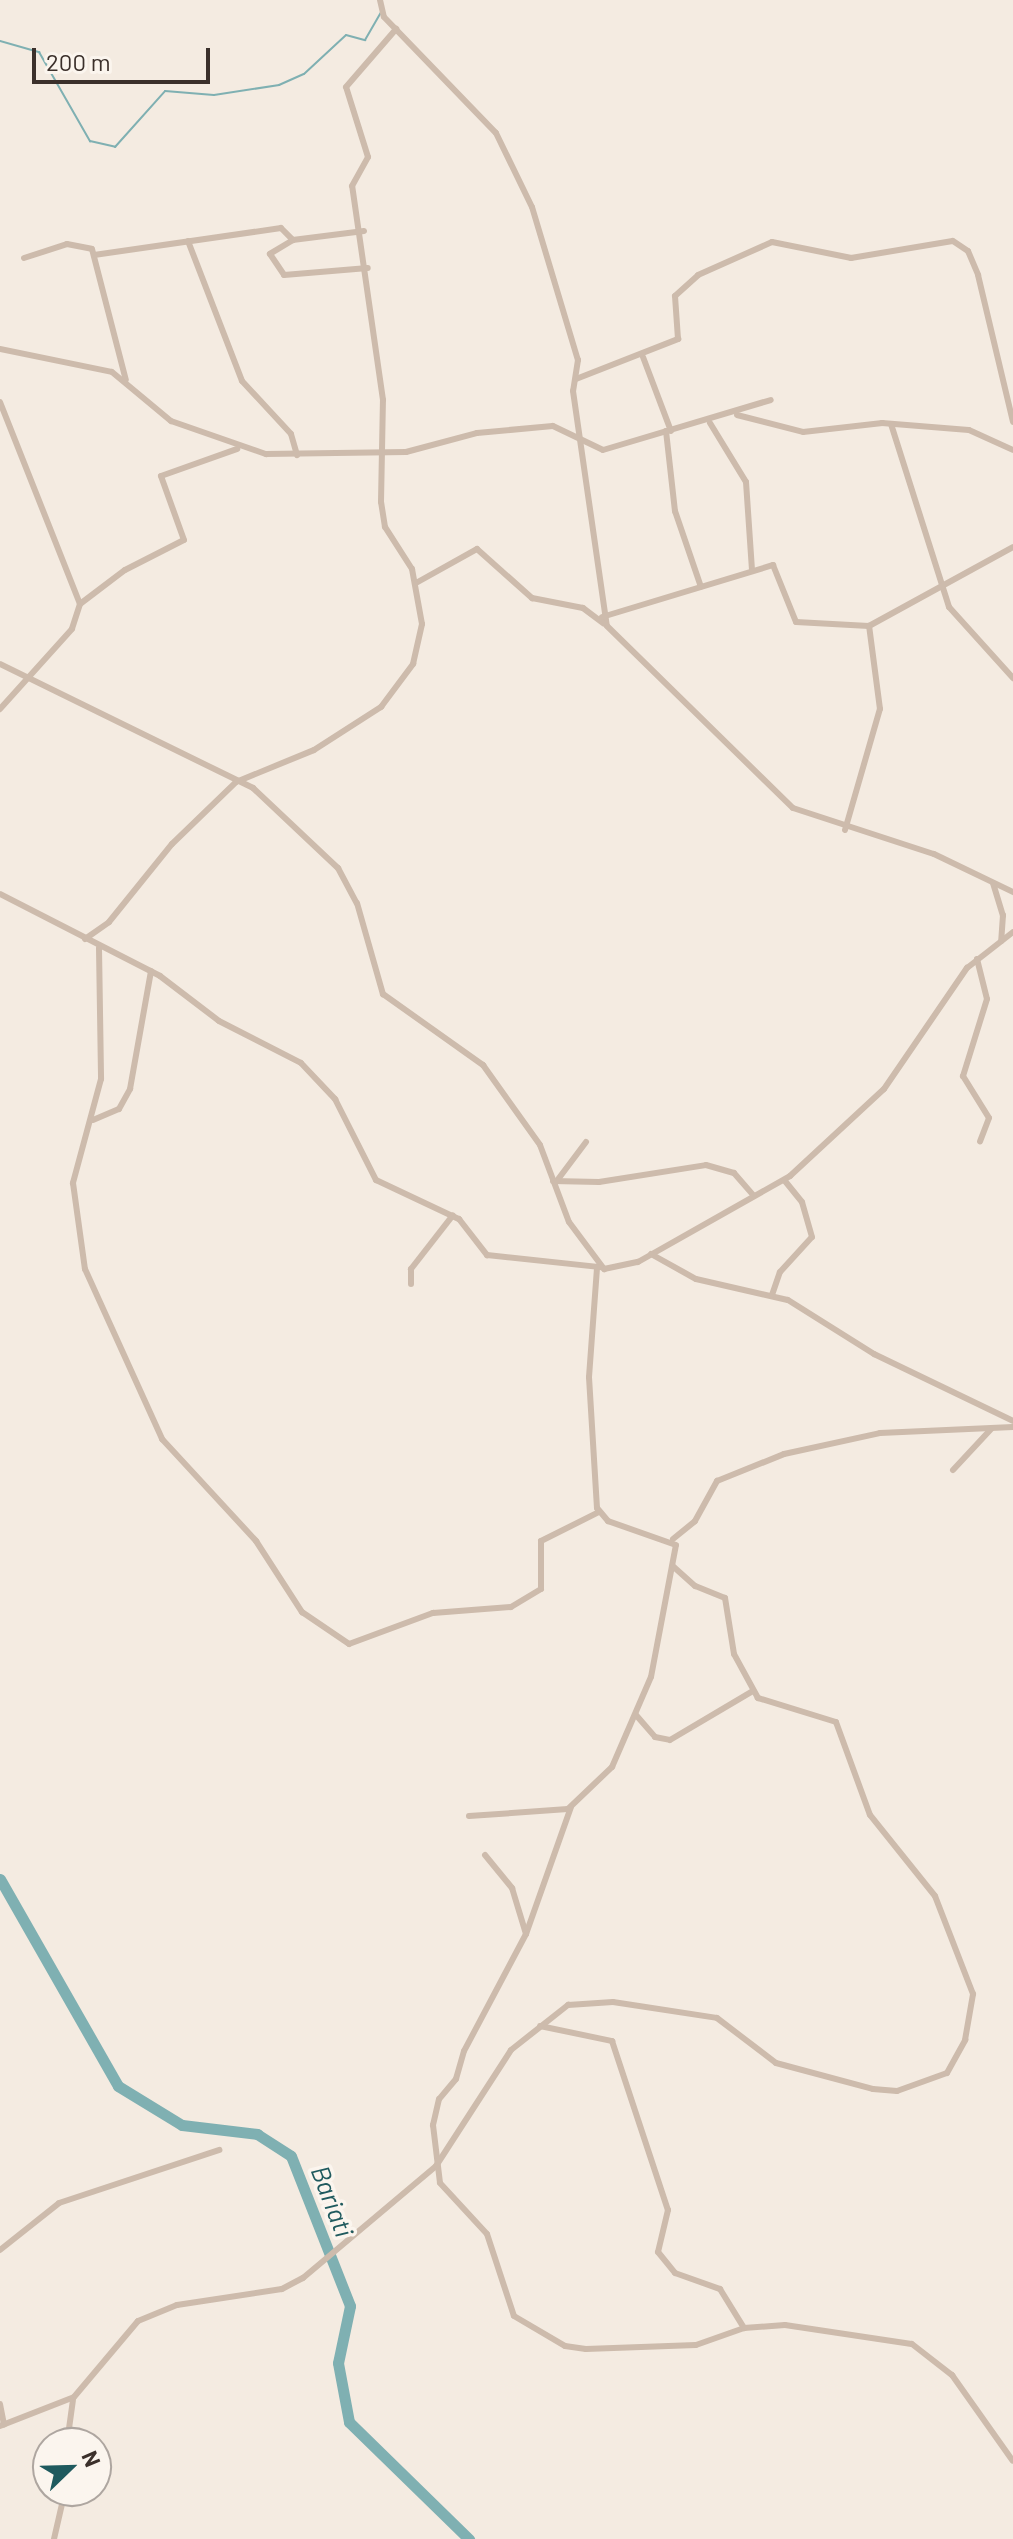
<!DOCTYPE html>
<style>
body{margin:0}
#map{position:relative;width:1013px;height:2539px;overflow:hidden;background:#f4ebe1;font-family:Barlow,sans-serif}
div>[style]{position:absolute}
[style*='--x']{left:calc(var(--x)*1px);top:calc(var(--y)*1px);width:calc(var(--w)*1px);rotate:calc(var(--a)*1deg)}
.stream>*{height:2px;margin:-1px;padding:0 1px;transform-origin:1px;border-radius:1px;background:#7fb0b2}
.river>*{height:11px;margin:-5.5px;padding:0 5.5px;transform-origin:5.5px;border-radius:5.5px;background:#7fb0b2}
.minor>*{height:6px;margin:-3px;padding:0 3px;transform-origin:3px;border-radius:3px;background:#cdbbac}
span{translate:-50% -50%;white-space:nowrap;text-align:center;line-height:1.15;-webkit-text-stroke:7px #fbf5ee;paint-order:stroke}
.water-label{font-size:26px;color:#1f5a5e;font-style:italic}
.north{position:absolute;left:32px;top:2427px;width:80px;height:80px;box-sizing:border-box;background:#fbf5ee;border:2px solid #aea6a0;border-radius:50%;rotate:67deg;font-size:22px;font-weight:700;line-height:32px;text-align:center;color:#3b302b}
.north::after{content:'';display:block;margin:auto;width:28px;height:36px;background:#1f5a5e;clip-path:polygon(50% 0,100% 100%,50% 72%,0 100%)}
.scale{position:absolute;left:32px;top:48px;width:178px;height:36px;box-sizing:border-box;border:4px solid #3b302b;border-top:0;padding-left:10px;font-size:24px;line-height:28px;white-space:nowrap;color:#3b302b;-webkit-text-stroke:6px #fbf5ee;paint-order:stroke}
</style>
<div id="map">
<div class="stream">
<i style="--x:0;--y:41;--w:41;--a:15.8"></i>
<i style="--x:39;--y:52;--w:103;--a:60.2"></i>
<i style="--x:90;--y:141;--w:26;--a:13"></i>
<i style="--x:115;--y:147;--w:75;--a:-48.2"></i>
<i style="--x:165;--y:91;--w:49;--a:4.7"></i>
<i style="--x:214;--y:95;--w:66;--a:-8.7"></i>
<i style="--x:279;--y:85;--w:27;--a:-24"></i>
<i style="--x:304;--y:74;--w:57;--a:-42.9"></i>
<i style="--x:346;--y:35;--w:20;--a:15"></i>
<i style="--x:365;--y:40;--w:32;--a:-60"></i>
</div>
<div class="river">
<i style="--x:0;--y:1879;--w:238;--a:60.3"></i>
<i style="--x:118;--y:2086;--w:75;--a:31.4"></i>
<i style="--x:182;--y:2125;--w:76;--a:6.8"></i>
<i style="--x:257;--y:2134;--w:40;--a:32.9"></i>
<i style="--x:291;--y:2156;--w:161;--a:68.5"></i>
<i style="--x:350;--y:2306;--w:58;--a:101.9"></i>
<i style="--x:338;--y:2363;--w:60;--a:79.4"></i>
<i style="--x:349;--y:2422;--w:168;--a:44.3"></i>
</div>
<div class="minor">
<i style="--x:380;--y:0;--w:17;--a:77"></i>
<i style="--x:384;--y:17;--w:161;--a:46"></i>
<i style="--x:496;--y:133;--w:82;--a:64.1"></i>
<i style="--x:532;--y:207;--w:160;--a:73.3"></i>
<i style="--x:578;--y:360;--w:31;--a:99"></i>
<i style="--x:573;--y:391;--w:237;--a:81.8"></i>
<i style="--x:607;--y:626;--w:260;--a:44.4"></i>
<i style="--x:793;--y:808;--w:148;--a:18.1"></i>
<i style="--x:934;--y:854;--w:88;--a:25.7"></i>
<i style="--x:364;--y:231;--w:72;--a:172.8"></i>
<i style="--x:293;--y:240;--w:27;--a:149"></i>
<i style="--x:270;--y:254;--w:25;--a:56"></i>
<i style="--x:284;--y:275;--w:84;--a:-4.8"></i>
<i style="--x:188;--y:241;--w:150;--a:68.9"></i>
<i style="--x:242;--y:381;--w:72;--a:47.2"></i>
<i style="--x:291;--y:434;--w:22;--a:74"></i>
<i style="--x:94;--y:255;--w:189;--a:-8.2"></i>
<i style="--x:281;--y:228;--w:17;--a:45"></i>
<i style="--x:24;--y:258;--w:45;--a:-18"></i>
<i style="--x:67;--y:244;--w:25;--a:11"></i>
<i style="--x:92;--y:249;--w:135;--a:75.5"></i>
<i style="--x:0;--y:349;--w:114;--a:11.6"></i>
<i style="--x:112;--y:372;--w:77;--a:39.7"></i>
<i style="--x:171;--y:421;--w:101;--a:19.2"></i>
<i style="--x:266;--y:454;--w:140;--a:-0.8"></i>
<i style="--x:406;--y:452;--w:73;--a:-15"></i>
<i style="--x:477;--y:433;--w:76;--a:-5.3"></i>
<i style="--x:553;--y:426;--w:55;--a:25.6"></i>
<i style="--x:603;--y:450;--w:175;--a:-16.6"></i>
<i style="--x:643;--y:357;--w:79;--a:69.3"></i>
<i style="--x:576;--y:379;--w:110;--a:-21.4"></i>
<i style="--x:678;--y:339;--w:43;--a:-94"></i>
<i style="--x:675;--y:296;--w:31;--a:-42"></i>
<i style="--x:698;--y:275;--w:81;--a:-24"></i>
<i style="--x:772;--y:242;--w:81;--a:11.4"></i>
<i style="--x:851;--y:258;--w:103;--a:-9.5"></i>
<i style="--x:953;--y:241;--w:18;--a:34"></i>
<i style="--x:968;--y:251;--w:26;--a:67"></i>
<i style="--x:978;--y:275;--w:151;--a:76.6"></i>
<i style="--x:0;--y:402;--w:217;--a:68.4"></i>
<i style="--x:80;--y:604;--w:26;--a:108"></i>
<i style="--x:72;--y:629;--w:108;--a:132"></i>
<i style="--x:737;--y:415;--w:68;--a:14.4"></i>
<i style="--x:803;--y:432;--w:80;--a:-6.5"></i>
<i style="--x:882;--y:423;--w:87;--a:4.6"></i>
<i style="--x:969;--y:430;--w:48;--a:24.4"></i>
<i style="--x:710;--y:423;--w:69;--a:58.6"></i>
<i style="--x:746;--y:482;--w:87;--a:86.1"></i>
<i style="--x:891;--y:424;--w:192;--a:72.4"></i>
<i style="--x:949;--y:607;--w:96;--a:48"></i>
<i style="--x:666;--y:431;--w:81;--a:83.6"></i>
<i style="--x:675;--y:511;--w:80;--a:71.1"></i>
<i style="--x:416;--y:583;--w:70;--a:-29.1"></i>
<i style="--x:477;--y:549;--w:74;--a:41.7"></i>
<i style="--x:532;--y:598;--w:52;--a:11.1"></i>
<i style="--x:583;--y:608;--w:26;--a:37"></i>
<i style="--x:80;--y:604;--w:56;--a:-37.1"></i>
<i style="--x:125;--y:570;--w:66;--a:-27"></i>
<i style="--x:184;--y:540;--w:68;--a:-109.8"></i>
<i style="--x:161;--y:476;--w:81;--a:-19.6"></i>
<i style="--x:602;--y:617;--w:179;--a:-16.9"></i>
<i style="--x:773;--y:565;--w:61;--a:68"></i>
<i style="--x:796;--y:622;--w:73;--a:3.1"></i>
<i style="--x:869;--y:626;--w:164;--a:-28.7"></i>
<i style="--x:0;--y:664;--w:282;--a:26.1"></i>
<i style="--x:253;--y:788;--w:117;--a:43.3"></i>
<i style="--x:338;--y:868;--w:40;--a:62"></i>
<i style="--x:357;--y:903;--w:95;--a:74.1"></i>
<i style="--x:383;--y:994;--w:123;--a:35.4"></i>
<i style="--x:483;--y:1065;--w:98;--a:54.5"></i>
<i style="--x:540;--y:1145;--w:82;--a:69.4"></i>
<i style="--x:569;--y:1222;--w:59;--a:53.3"></i>
<i style="--x:604;--y:1269;--w:35;--a:-12"></i>
<i style="--x:638;--y:1262;--w:175;--a:-29.5"></i>
<i style="--x:790;--y:1176;--w:128;--a:-42.8"></i>
<i style="--x:884;--y:1089;--w:147;--a:-55.6"></i>
<i style="--x:967;--y:968;--w:58;--a:-38"></i>
<i style="--x:845;--y:830;--w:126;--a:-73.9"></i>
<i style="--x:880;--y:709;--w:84;--a:-97.5"></i>
<i style="--x:993;--y:883;--w:34;--a:73"></i>
<i style="--x:1003;--y:915;--w:26;--a:94"></i>
<i style="--x:0;--y:894;--w:180;--a:27.1"></i>
<i style="--x:160;--y:976;--w:74;--a:37.3"></i>
<i style="--x:219;--y:1021;--w:92;--a:27.1"></i>
<i style="--x:301;--y:1063;--w:50;--a:46.6"></i>
<i style="--x:335;--y:1099;--w:91;--a:63.2"></i>
<i style="--x:376;--y:1180;--w:92;--a:25.2"></i>
<i style="--x:459;--y:1219;--w:46;--a:52.1"></i>
<i style="--x:487;--y:1255;--w:114;--a:6.1"></i>
<i style="--x:85;--y:939;--w:29;--a:-35"></i>
<i style="--x:109;--y:922;--w:100;--a:-51.1"></i>
<i style="--x:172;--y:844;--w:89;--a:-44.1"></i>
<i style="--x:236;--y:782;--w:84;--a:-22.3"></i>
<i style="--x:314;--y:750;--w:80;--a:-32.7"></i>
<i style="--x:381;--y:707;--w:54;--a:-53.3"></i>
<i style="--x:413;--y:664;--w:41;--a:-77.3"></i>
<i style="--x:422;--y:624;--w:56;--a:-100.3"></i>
<i style="--x:412;--y:569;--w:50;--a:-122.7"></i>
<i style="--x:385;--y:527;--w:25;--a:-99"></i>
<i style="--x:381;--y:502;--w:102;--a:-88.9"></i>
<i style="--x:383;--y:400;--w:216;--a:-98.2"></i>
<i style="--x:352;--y:186;--w:33;--a:-61"></i>
<i style="--x:368;--y:157;--w:73;--a:-107.4"></i>
<i style="--x:346;--y:87;--w:77;--a:-49.2"></i>
<i style="--x:99;--y:948;--w:131;--a:89.1"></i>
<i style="--x:101;--y:1079;--w:108;--a:105.1"></i>
<i style="--x:73;--y:1183;--w:87;--a:82.1"></i>
<i style="--x:85;--y:1269;--w:187;--a:65.6"></i>
<i style="--x:162;--y:1439;--w:139;--a:47.3"></i>
<i style="--x:256;--y:1541;--w:85;--a:57.1"></i>
<i style="--x:302;--y:1612;--w:57;--a:34.2"></i>
<i style="--x:349;--y:1644;--w:90;--a:-20.3"></i>
<i style="--x:433;--y:1613;--w:78;--a:-4.4"></i>
<i style="--x:511;--y:1607;--w:35;--a:-31"></i>
<i style="--x:541;--y:1589;--w:48;--a:-90"></i>
<i style="--x:541;--y:1541;--w:65;--a:-26.6"></i>
<i style="--x:977;--y:959;--w:41;--a:76"></i>
<i style="--x:987;--y:999;--w:81;--a:107.3"></i>
<i style="--x:963;--y:1076;--w:49;--a:58.2"></i>
<i style="--x:989;--y:1118;--w:25;--a:111"></i>
<i style="--x:93;--y:1120;--w:28;--a:-23"></i>
<i style="--x:119;--y:1109;--w:23;--a:-61"></i>
<i style="--x:130;--y:1089;--w:120;--a:-79.9"></i>
<i style="--x:553;--y:1181;--w:46;--a:1.2"></i>
<i style="--x:599;--y:1182;--w:108;--a:-9"></i>
<i style="--x:706;--y:1165;--w:29;--a:16"></i>
<i style="--x:734;--y:1173;--w:30;--a:49"></i>
<i style="--x:556;--y:1182;--w:50;--a:-53.1"></i>
<i style="--x:651;--y:1254;--w:51;--a:29.1"></i>
<i style="--x:696;--y:1279;--w:94;--a:12.9"></i>
<i style="--x:788;--y:1300;--w:102;--a:32.1"></i>
<i style="--x:874;--y:1354;--w:154;--a:25.7"></i>
<i style="--x:411;--y:1284;--w:15;--a:-90"></i>
<i style="--x:411;--y:1269;--w:68;--a:-52.1"></i>
<i style="--x:772;--y:1295;--w:24;--a:-71"></i>
<i style="--x:780;--y:1272;--w:47;--a:-47.6"></i>
<i style="--x:812;--y:1237;--w:36;--a:-106"></i>
<i style="--x:802;--y:1202;--w:28;--a:-129"></i>
<i style="--x:953;--y:1470;--w:57;--a:-47.1"></i>
<i style="--x:673;--y:1539;--w:28;--a:-39"></i>
<i style="--x:695;--y:1521;--w:46;--a:-61.2"></i>
<i style="--x:717;--y:1481;--w:72;--a:-21.9"></i>
<i style="--x:784;--y:1454;--w:98;--a:-12.3"></i>
<i style="--x:880;--y:1433;--w:133;--a:-2.6"></i>
<i style="--x:636;--y:1715;--w:29;--a:49"></i>
<i style="--x:655;--y:1737;--w:15;--a:11"></i>
<i style="--x:670;--y:1740;--w:96;--a:-30.6"></i>
<i style="--x:571;--y:1807;--w:135;--a:109.5"></i>
<i style="--x:526;--y:1934;--w:132;--a:117.9"></i>
<i style="--x:464;--y:2051;--w:29;--a:106"></i>
<i style="--x:456;--y:2079;--w:26;--a:130"></i>
<i style="--x:439;--y:2099;--w:27;--a:103"></i>
<i style="--x:433;--y:2125;--w:58;--a:83.1"></i>
<i style="--x:440;--y:2183;--w:69;--a:47.3"></i>
<i style="--x:487;--y:2234;--w:86;--a:71.8"></i>
<i style="--x:514;--y:2316;--w:59;--a:30.5"></i>
<i style="--x:565;--y:2346;--w:21;--a:8"></i>
<i style="--x:586;--y:2349;--w:110;--a:-2.1"></i>
<i style="--x:696;--y:2345;--w:51;--a:-19.5"></i>
<i style="--x:744;--y:2328;--w:41;--a:-4.2"></i>
<i style="--x:785;--y:2325;--w:128;--a:8.5"></i>
<i style="--x:912;--y:2344;--w:51;--a:37.8"></i>
<i style="--x:952;--y:2375;--w:105;--a:54.7"></i>
<i style="--x:469;--y:1816;--w:99;--a:-4"></i>
<i style="--x:568;--y:1809;--w:61;--a:-43.7"></i>
<i style="--x:612;--y:1767;--w:98;--a:-66.6"></i>
<i style="--x:651;--y:1677;--w:134;--a:-79.3"></i>
<i style="--x:676;--y:1545;--w:72;--a:-160.6"></i>
<i style="--x:608;--y:1521;--w:17;--a:-130"></i>
<i style="--x:597;--y:1508;--w:131;--a:-93.5"></i>
<i style="--x:589;--y:1377;--w:110;--a:-85.8"></i>
<i style="--x:485;--y:1855;--w:43;--a:50.7"></i>
<i style="--x:512;--y:1888;--w:48;--a:73.1"></i>
<i style="--x:540;--y:2026;--w:74;--a:11.8"></i>
<i style="--x:612;--y:2041;--w:178;--a:71.7"></i>
<i style="--x:668;--y:2210;--w:43;--a:103.4"></i>
<i style="--x:658;--y:2252;--w:27;--a:51"></i>
<i style="--x:675;--y:2273;--w:48;--a:19.6"></i>
<i style="--x:720;--y:2289;--w:46;--a:58.4"></i>
<i style="--x:0;--y:2250;--w:75;--a:-38.5"></i>
<i style="--x:59;--y:2203;--w:169;--a:-18.3"></i>
<i style="--x:0;--y:2404;--w:21;--a:79"></i>
<i style="--x:0;--y:2426;--w:79;--a:-21.4"></i>
<i style="--x:74;--y:2397;--w:99;--a:-49.9"></i>
<i style="--x:138;--y:2321;--w:42;--a:-22.3"></i>
<i style="--x:177;--y:2305;--w:106;--a:-8.7"></i>
<i style="--x:282;--y:2289;--w:24;--a:-28"></i>
<i style="--x:303;--y:2278;--w:174;--a:-40.1"></i>
<i style="--x:436;--y:2166;--w:138;--a:-57.1"></i>
<i style="--x:511;--y:2050;--w:73;--a:-38.3"></i>
<i style="--x:568;--y:2005;--w:45;--a:-3.8"></i>
<i style="--x:613;--y:2002;--w:105;--a:8.7"></i>
<i style="--x:717;--y:2018;--w:74;--a:37.3"></i>
<i style="--x:776;--y:2063;--w:100;--a:15"></i>
<i style="--x:873;--y:2089;--w:24;--a:5"></i>
<i style="--x:897;--y:2091;--w:53;--a:-19.8"></i>
<i style="--x:947;--y:2073;--w:38;--a:-61"></i>
<i style="--x:965;--y:2040;--w:47;--a:-80.1"></i>
<i style="--x:973;--y:1994;--w:105;--a:-111.2"></i>
<i style="--x:935;--y:1896;--w:104;--a:-128.7"></i>
<i style="--x:870;--y:1815;--w:99;--a:-110.1"></i>
<i style="--x:836;--y:1722;--w:82;--a:-162.9"></i>
<i style="--x:758;--y:1698;--w:50;--a:-118.6"></i>
<i style="--x:734;--y:1654;--w:57;--a:-99.1"></i>
<i style="--x:725;--y:1598;--w:32;--a:-158"></i>
<i style="--x:695;--y:1586;--w:30;--a:-138"></i>
<i style="--x:67;--y:2443;--w:43;--a:-82.1"></i>
<i style="--x:54;--y:2539;--w:49;--a:-77.1"></i>
</div>
<div class="water-label">
<span style="left:333px;top:2201px;rotate:69deg">Bariati</span>
</div>
<div class="north">N</div>
<div class="scale">200 m</div>
</div>
